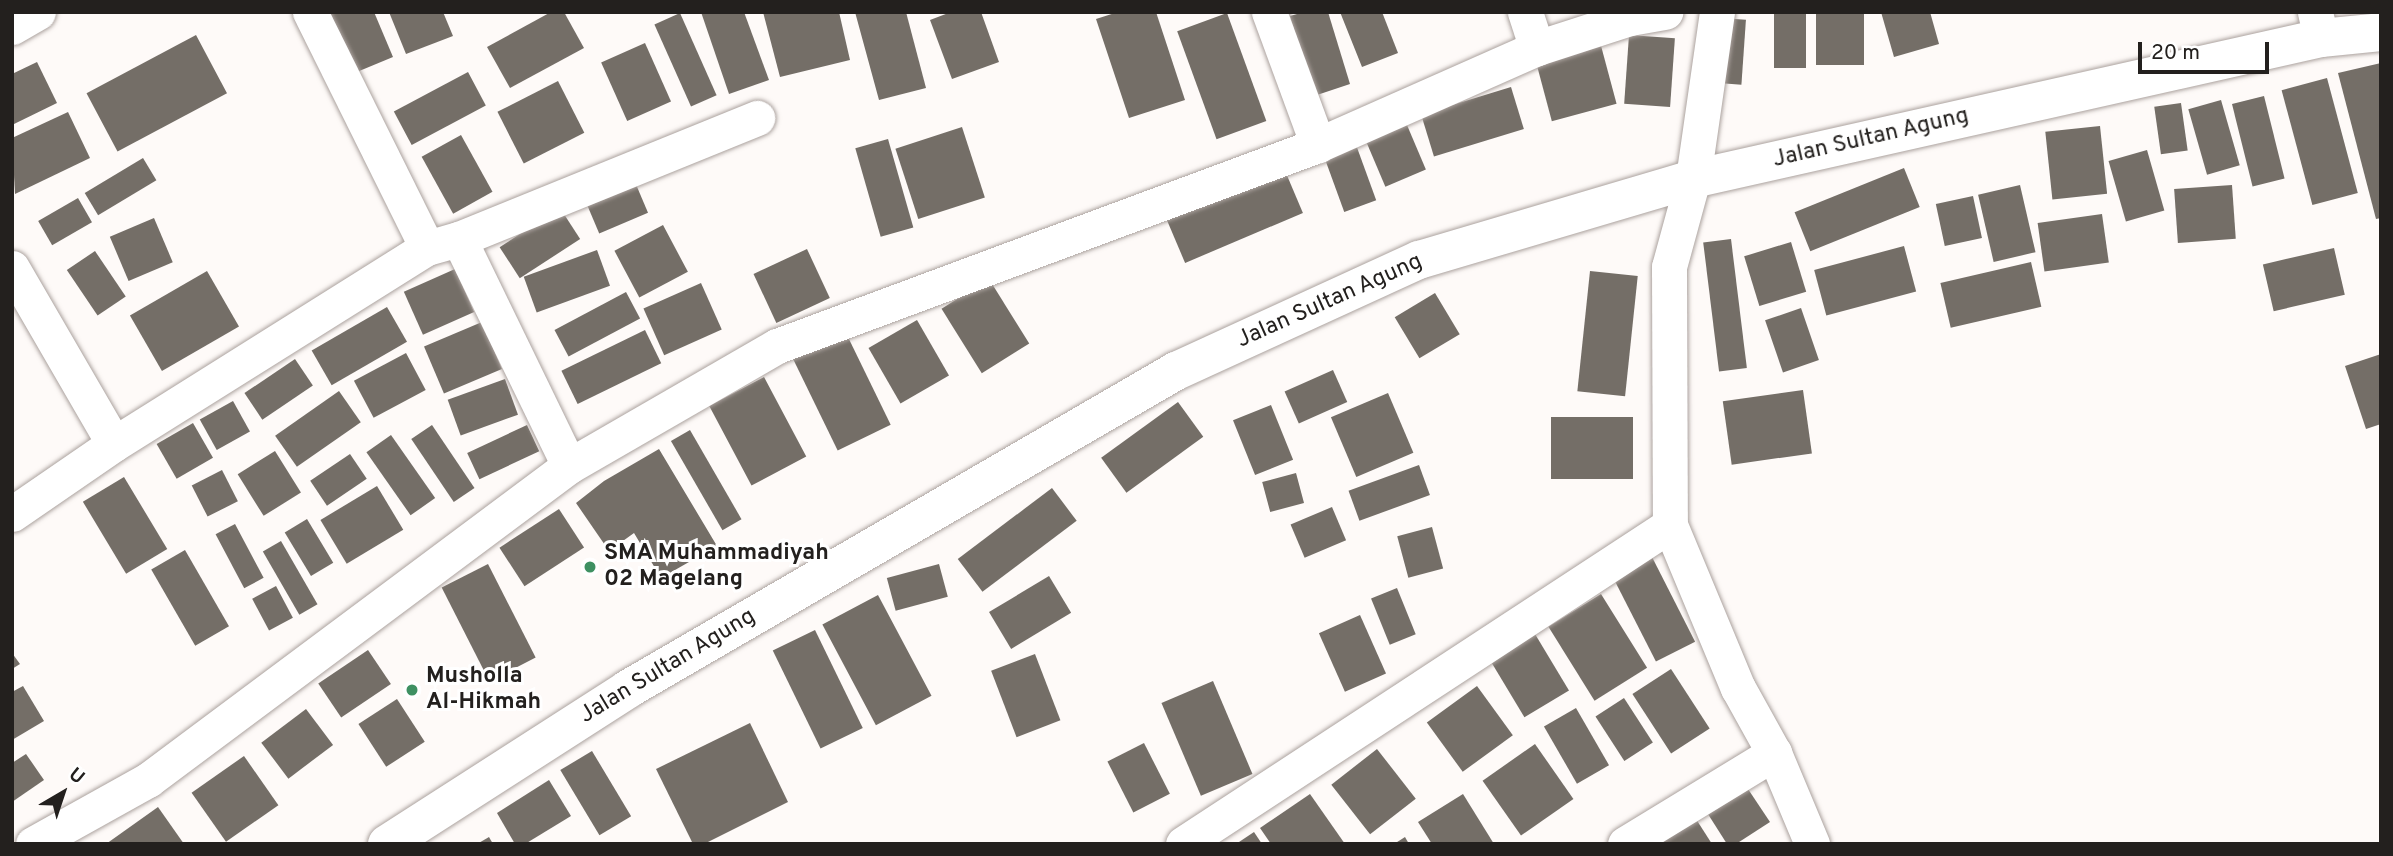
<!DOCTYPE html>
<style>
body{margin:0}
#map{position:relative;width:2393px;height:856px;overflow:hidden;background:#fefaf8;font-family:Overpass,sans-serif}
div>[style]{position:absolute}
[style*='--x']{left:calc(var(--x)*1px);top:calc(var(--y)*1px);width:calc(var(--w)*1px);rotate:calc(var(--a)*1deg)}
.building>*{inset:0;background:#746e67;transform-origin:0 0}
.roads{filter:drop-shadow(0 0 2px #aba29e) drop-shadow(0 0 2px #aba29e)}
.street>*{height:35px;margin:-17.5px;padding:0 17.5px;transform-origin:17.5px;border-radius:17.5px;background:#fff}
.secondary>*{height:38px;margin:-19px;padding:0 19px;transform-origin:19px;border-radius:19px;background:#fff}
.dots>*{width:19px;height:19px;translate:-50% -50%;box-sizing:border-box;border:4px solid #fff;border-radius:50%}
span{translate:-50% -50%;white-space:nowrap;text-align:center;line-height:1.15;-webkit-text-stroke:6px #fff;paint-order:stroke}
.street-label{font-size:23px;color:#23201e}
.poi-label{font-size:23px;color:#23201e;font-weight:700}
.left{translate:0 -50%;text-align:left}
.frame{position:absolute;inset:0;border:14px solid #23201e;pointer-events:none}
.north{position:absolute;left:28px;top:758px;width:70px;height:70px;-webkit-text-stroke:5px #fff;paint-order:stroke;rotate:39deg;font-size:19px;font-weight:700;line-height:28px;text-align:center;color:#23201e}
.north::after{content:'';display:block;margin:auto;width:24px;height:32px;background:#23201e;clip-path:polygon(50% 0,100% 100%,50% 72%,0 100%)}
.scale{position:absolute;left:2138px;top:42px;width:131px;height:32px;box-sizing:border-box;border:4px solid #23201e;border-top:0;padding-left:9px;font-size:21px;line-height:24px;white-space:nowrap;color:#23201e;-webkit-text-stroke:5px #fff;paint-order:stroke}
</style>
<div id="map">
<div class="building">
<i style="clip-path:polygon(327px 12px,374px 12px,393px 57px,352px 74px)"></i>
<i style="clip-path:polygon(389px 12px,443px 12px,453px 36px,406px 54px)"></i>
<i style="clip-path:polygon(551px 12px,564px 12px,584px 48px,510px 88px,487px 47px)"></i>
<i style="clip-path:polygon(701px 12px,744px 12px,769px 80px,729px 94px)"></i>
<i style="clip-path:polygon(763px 12px,839px 12px,850px 60px,780px 77px)"></i>
<i style="clip-path:polygon(855px 12px,906px 12px,926px 88px,879px 100px)"></i>
<i style="clip-path:polygon(951px 12px,981px 12px,999px 62px,952px 79px,930px 20px)"></i>
<i style="clip-path:polygon(1118px 12px,1156px 12px,1185px 100px,1129px 118px,1096px 19px)"></i>
<i style="clip-path:polygon(1304px 12px,1328px 12px,1350px 84px,1314px 96px,1290px 16px)"></i>
<i style="clip-path:polygon(1340px 12px,1382px 12px,1398px 53px,1362px 67px)"></i>
<i style="left:1774px;top:12px;width:32px;height:56px"></i>
<i style="left:1816px;top:12px;width:48px;height:53px"></i>
<i style="clip-path:polygon(1881px 12px,1930px 12px,1939px 44px,1894px 57px)"></i>
<i style="left:680px;top:13px;width:90px;height:28px;rotate:66deg"></i>
<i style="left:1227px;top:13px;width:115px;height:53px;rotate:70deg"></i>
<i style="left:1720px;top:18px;width:26px;height:65px;rotate:4deg"></i>
<i style="left:196px;top:35px;width:66px;height:124px;rotate:62deg"></i>
<i style="left:1629px;top:35px;width:46px;height:69px;rotate:4deg"></i>
<i style="left:1600px;top:42px;width:64px;height:67px;rotate:75deg"></i>
<i style="left:645px;top:43px;width:64px;height:48px;rotate:66deg"></i>
<i style="clip-path:polygon(37px 62px,57px 103px,12px 125px,12px 74px)"></i>
<i style="clip-path:polygon(2381px 63px,2381px 218px,2376px 219px,2338px 73px)"></i>
<i style="left:468px;top:72px;width:38px;height:84px;rotate:62deg"></i>
<i style="left:2327px;top:78px;width:119px;height:47px;rotate:75deg"></i>
<i style="left:558px;top:81px;width:58px;height:68px;rotate:63deg"></i>
<i style="left:1511px;top:87px;width:44px;height:94px;rotate:73deg"></i>
<i style="left:2264px;top:96px;width:85px;height:33px;rotate:76deg"></i>
<i style="left:2221px;top:100px;width:68px;height:34px;rotate:74deg"></i>
<i style="left:2181px;top:103px;width:48px;height:27px;rotate:82deg"></i>
<i style="clip-path:polygon(68px 112px,90px 158px,15px 194px,12px 138px)"></i>
<i style="left:1404px;top:118px;width:56px;height:44px;rotate:67deg"></i>
<i style="left:2100px;top:126px;width:68px;height:55px;rotate:84deg"></i>
<i style="left:962px;top:127px;width:74px;height:70px;rotate:72deg"></i>
<i style="left:461px;top:135px;width:65px;height:45px;rotate:61deg"></i>
<i style="left:888px;top:139px;width:92px;height:34px;rotate:74deg"></i>
<i style="left:1355px;top:142px;width:62px;height:34px;rotate:70deg"></i>
<i style="left:2147px;top:150px;width:63px;height:40px;rotate:74deg"></i>
<i style="left:143px;top:158px;width:26px;height:68px;rotate:59deg"></i>
<i style="left:1283px;top:166px;width:51px;height:128px;rotate:67deg"></i>
<i style="left:1904px;top:168px;width:42px;height:118px;rotate:68deg"></i>
<i style="left:632px;top:175px;width:41px;height:53px;rotate:67deg"></i>
<i style="left:2020px;top:185px;width:69px;height:43px;rotate:77deg"></i>
<i style="left:2232px;top:185px;width:54px;height:58px;rotate:86deg"></i>
<i style="left:1973px;top:196px;width:43px;height:38px;rotate:78deg"></i>
<i style="left:78px;top:198px;width:28px;height:46px;rotate:60deg"></i>
<i style="left:560px;top:208px;width:37px;height:72px;rotate:57deg"></i>
<i style="left:2102px;top:214px;width:49px;height:65px;rotate:82deg"></i>
<i style="left:154px;top:218px;width:48px;height:48px;rotate:67deg"></i>
<i style="left:663px;top:225px;width:53px;height:55px;rotate:62deg"></i>
<i style="left:1731px;top:239px;width:130px;height:28px;rotate:83deg"></i>
<i style="left:1791px;top:242px;width:52px;height:49px;rotate:73deg"></i>
<i style="left:1904px;top:246px;width:47px;height:93px;rotate:75deg"></i>
<i style="left:2334px;top:248px;width:48px;height:73px;rotate:77deg"></i>
<i style="left:807px;top:249px;width:54px;height:59px;rotate:65deg"></i>
<i style="left:597px;top:250px;width:38px;height:78px;rotate:70deg"></i>
<i style="left:95px;top:251px;width:55px;height:34px;rotate:56deg"></i>
<i style="left:2031px;top:262px;width:46px;height:93px;rotate:77deg"></i>
<i style="left:455px;top:269px;width:47px;height:56px;rotate:66deg"></i>
<i style="left:207px;top:271px;width:64px;height:89px;rotate:60deg"></i>
<i style="left:1590px;top:271px;width:48px;height:121px;rotate:6deg"></i>
<i style="left:989px;top:279px;width:76px;height:56px;rotate:58deg"></i>
<i style="left:701px;top:283px;width:51px;height:63px;rotate:66deg"></i>
<i style="left:626px;top:292px;width:30px;height:81px;rotate:62deg"></i>
<i style="left:1435px;top:293px;width:48px;height:47px;rotate:59deg"></i>
<i style="left:387px;top:307px;width:40px;height:87px;rotate:60deg"></i>
<i style="left:1801px;top:308px;width:55px;height:38px;rotate:71deg"></i>
<i style="left:917px;top:320px;width:64px;height:56px;rotate:60deg"></i>
<i style="left:482px;top:322px;width:51px;height:63px;rotate:67deg"></i>
<i style="left:645px;top:330px;width:37px;height:93px;rotate:64deg"></i>
<i style="left:846px;top:333px;width:102px;height:59px;rotate:64deg"></i>
<i style="left:406px;top:353px;width:42px;height:59px;rotate:62deg"></i>
<i style="clip-path:polygon(2381px 354px,2381px 424px,2366px 429px,2345px 366px)"></i>
<i style="left:295px;top:359px;width:32px;height:61px;rotate:56deg"></i>
<i style="left:1333px;top:370px;width:35px;height:53px;rotate:66deg"></i>
<i style="left:764px;top:377px;width:90px;height:62px;rotate:62deg"></i>
<i style="left:505px;top:379px;width:38px;height:61px;rotate:70deg"></i>
<i style="left:1803px;top:390px;width:64px;height:81px;rotate:82deg"></i>
<i style="left:339px;top:391px;width:38px;height:78px;rotate:55deg"></i>
<i style="left:1388px;top:393px;width:65px;height:62px;rotate:67deg"></i>
<i style="left:233px;top:401px;width:35px;height:38px;rotate:61deg"></i>
<i style="left:1178px;top:402px;width:43px;height:95px;rotate:54deg"></i>
<i style="left:1271px;top:405px;width:59px;height:41px;rotate:68deg"></i>
<i style="left:1551px;top:417px;width:82px;height:62px"></i>
<i style="left:193px;top:423px;width:40px;height:42px;rotate:60deg"></i>
<i style="left:432px;top:425px;width:76px;height:25px;rotate:56deg"></i>
<i style="left:527px;top:425px;width:29px;height:66px;rotate:65deg"></i>
<i style="left:690px;top:430px;width:103px;height:22px;rotate:60deg"></i>
<i style="left:391px;top:435px;width:77px;height:30px;rotate:55deg"></i>
<i style="clip-path:polygon(659px 449px,717px 546px,661px 578px,634px 533px,609px 551px,576px 503px,604px 481px)"></i>
<i style="left:275px;top:451px;width:49px;height:44px;rotate:58deg"></i>
<i style="left:350px;top:454px;width:30px;height:48px;rotate:56deg"></i>
<i style="left:1419px;top:465px;width:32px;height:75px;rotate:70deg"></i>
<i style="left:222px;top:470px;width:35px;height:34px;rotate:63deg"></i>
<i style="left:1296px;top:473px;width:31px;height:35px;rotate:75deg"></i>
<i style="left:124px;top:477px;width:84px;height:48px;rotate:59deg"></i>
<i style="left:377px;top:486px;width:51px;height:66px;rotate:59deg"></i>
<i style="left:1052px;top:488px;width:41px;height:118px;rotate:53deg"></i>
<i style="left:1332px;top:507px;width:36px;height:45px;rotate:67deg"></i>
<i style="left:559px;top:509px;width:46px;height:71px;rotate:57deg"></i>
<i style="left:307px;top:519px;width:51px;height:26px;rotate:59deg"></i>
<i style="left:235px;top:524px;width:61px;height:22px;rotate:62deg"></i>
<i style="left:1432px;top:527px;width:43px;height:36px;rotate:75deg"></i>
<i style="left:281px;top:541px;width:73px;height:21px;rotate:60deg"></i>
<i style="left:185px;top:550px;width:88px;height:39px;rotate:60deg"></i>
<i style="left:1652px;top:557px;width:95px;height:44px;rotate:63deg"></i>
<i style="left:488px;top:564px;width:105px;height:52px;rotate:63deg"></i>
<i style="left:939px;top:564px;width:34px;height:54px;rotate:75deg"></i>
<i style="left:1049px;top:576px;width:43px;height:70px;rotate:59deg"></i>
<i style="left:276px;top:586px;width:36px;height:27px;rotate:62deg"></i>
<i style="left:1397px;top:588px;width:50px;height:28px;rotate:68deg"></i>
<i style="left:1601px;top:594px;width:87px;height:62px;rotate:58deg"></i>
<i style="left:878px;top:595px;width:114px;height:63px;rotate:62deg"></i>
<i style="left:1360px;top:615px;width:64px;height:45px;rotate:66deg"></i>
<i style="left:815px;top:630px;width:109px;height:47px;rotate:64deg"></i>
<i style="left:1535px;top:634px;width:66px;height:52px;rotate:59deg"></i>
<i style="left:368px;top:650px;width:41px;height:60px;rotate:56deg"></i>
<i style="clip-path:polygon(12px 653px,20px 664px,12px 669px)"></i>
<i style="left:1035px;top:654px;width:71px;height:47px;rotate:69deg"></i>
<i style="left:1671px;top:669px;width:71px;height:46px;rotate:57deg"></i>
<i style="left:1213px;top:681px;width:101px;height:56px;rotate:67deg"></i>
<i style="clip-path:polygon(23px 686px,44px 721px,12px 740px,12px 692px)"></i>
<i style="left:1477px;top:686px;width:61px;height:62px;rotate:54deg"></i>
<i style="left:1624px;top:698px;width:53px;height:34px;rotate:57deg"></i>
<i style="left:397px;top:699px;width:51px;height:46px;rotate:57deg"></i>
<i style="left:1576px;top:708px;width:66px;height:37px;rotate:60deg"></i>
<i style="left:306px;top:709px;width:45px;height:56px;rotate:53deg"></i>
<i style="clip-path:polygon(750px 723px,788px 802px,704px 844px,693px 844px,656px 769px)"></i>
<i style="left:1144px;top:743px;width:57px;height:41px;rotate:63deg"></i>
<i style="left:1535px;top:744px;width:67px;height:64px;rotate:55deg"></i>
<i style="left:1377px;top:749px;width:63px;height:58px;rotate:52deg"></i>
<i style="left:592px;top:751px;width:76px;height:37px;rotate:59deg"></i>
<i style="clip-path:polygon(26px 754px,44px 780px,12px 802px,12px 763px)"></i>
<i style="left:244px;top:756px;width:60px;height:64px;rotate:55deg"></i>
<i style="clip-path:polygon(549px 780px,571px 816px,525px 844px,515px 844px,497px 813px)"></i>
<i style="clip-path:polygon(1746px 786px,1770px 822px,1736px 844px,1727px 844px,1706px 811px)"></i>
<i style="clip-path:polygon(1310px 794px,1345px 844px,1271px 844px,1260px 828px)"></i>
<i style="clip-path:polygon(1463px 794px,1494px 844px,1432px 844px,1418px 822px)"></i>
<i style="clip-path:polygon(158px 807px,184px 844px,106px 844px)"></i>
<i style="clip-path:polygon(1696px 819px,1712px 844px,1663px 844px,1661px 842px)"></i>
<i style="clip-path:polygon(1254px 832px,1262px 844px,1236px 844px)"></i>
<i style="clip-path:polygon(489px 837px,493px 844px,477px 844px)"></i>
<i style="clip-path:polygon(1405px 837px,1409px 844px,1394px 844px)"></i>
</div>
<div class="roads">
<div class="street">
<i style="--x:310;--y:12;--w:263;--a:63.6"></i>
<i style="--x:1269;--y:12;--w:142;--a:69.8"></i>
<i style="--x:1525;--y:12;--w:38;--a:72"></i>
<i style="--x:1717;--y:12;--w:169;--a:98.2"></i>
<i style="--x:1693;--y:179;--w:91;--a:105.3"></i>
<i style="--x:1669;--y:267;--w:258;--a:89.8"></i>
<i style="--x:1670;--y:525;--w:177;--a:67.4"></i>
<i style="--x:1738;--y:688;--w:74;--a:61"></i>
<i style="--x:1774;--y:753;--w:99;--a:67.3"></i>
<i style="--x:2315;--y:12;--w:27;--a:77"></i>
<i style="--x:12;--y:27;--w:30;--a:-30"></i>
<i style="--x:459;--y:239;--w:252;--a:64.1"></i>
<i style="--x:12;--y:268;--w:203;--a:59.9"></i>
<i style="--x:12;--y:514;--w:124;--a:-34.5"></i>
<i style="--x:114;--y:444;--w:369;--a:-32.1"></i>
<i style="--x:427;--y:248;--w:33;--a:-16"></i>
<i style="--x:459;--y:239;--w:322;--a:-22.1"></i>
<i style="--x:33;--y:844;--w:132;--a:-29.1"></i>
<i style="--x:148;--y:780;--w:525;--a:-36.72"></i>
<i style="--x:569;--y:466;--w:240;--a:-30"></i>
<i style="--x:777;--y:346;--w:577;--a:-20.38"></i>
<i style="--x:1318;--y:145;--w:240;--a:-23.9"></i>
<i style="--x:1537;--y:48;--w:98;--a:-17.9"></i>
<i style="--x:1630;--y:18;--w:36;--a:-10"></i>
<i style="--x:1183;--y:844;--w:582;--a:-33.23"></i>
<i style="--x:1625;--y:844;--w:175;--a:-31.4"></i>
</div>
<div class="secondary">
<i style="--x:387;--y:844;--w:287;--a:-32.7"></i>
<i style="--x:628;--y:689;--w:634;--a:-30.13"></i>
<i style="--x:1176;--y:371;--w:267;--a:-24.6"></i>
<i style="--x:1419;--y:260;--w:286;--a:-16.5"></i>
<i style="--x:1693;--y:179;--w:644;--a:-12.65"></i>
<i style="--x:2321;--y:38;--w:60;--a:-5.7"></i>
</div>
</div>
<div class="dots">
<i style="left:590px;top:567px;background:#3e9062"></i>
<i style="left:412px;top:690px;background:#3e9062"></i>
</div>
<div class="street-label">
<span style="left:1871px;top:139px;rotate:-13deg">Jalan Sultan Agung</span>
<span style="left:1330px;top:302px;rotate:-24deg">Jalan Sultan Agung</span>
<span style="left:668px;top:667px;rotate:-31deg">Jalan Sultan Agung</span>
</div>
<div class="poi-label">
<span class="left" style="left:604px;top:567px">SMA Muhammadiyah<br>02 Magelang</span>
<span class="left" style="left:426px;top:690px">Musholla<br>Al-Hikmah</span>
</div>
<div class="frame"></div>
<div class="north">U</div>
<div class="scale">20 m</div>
</div>
